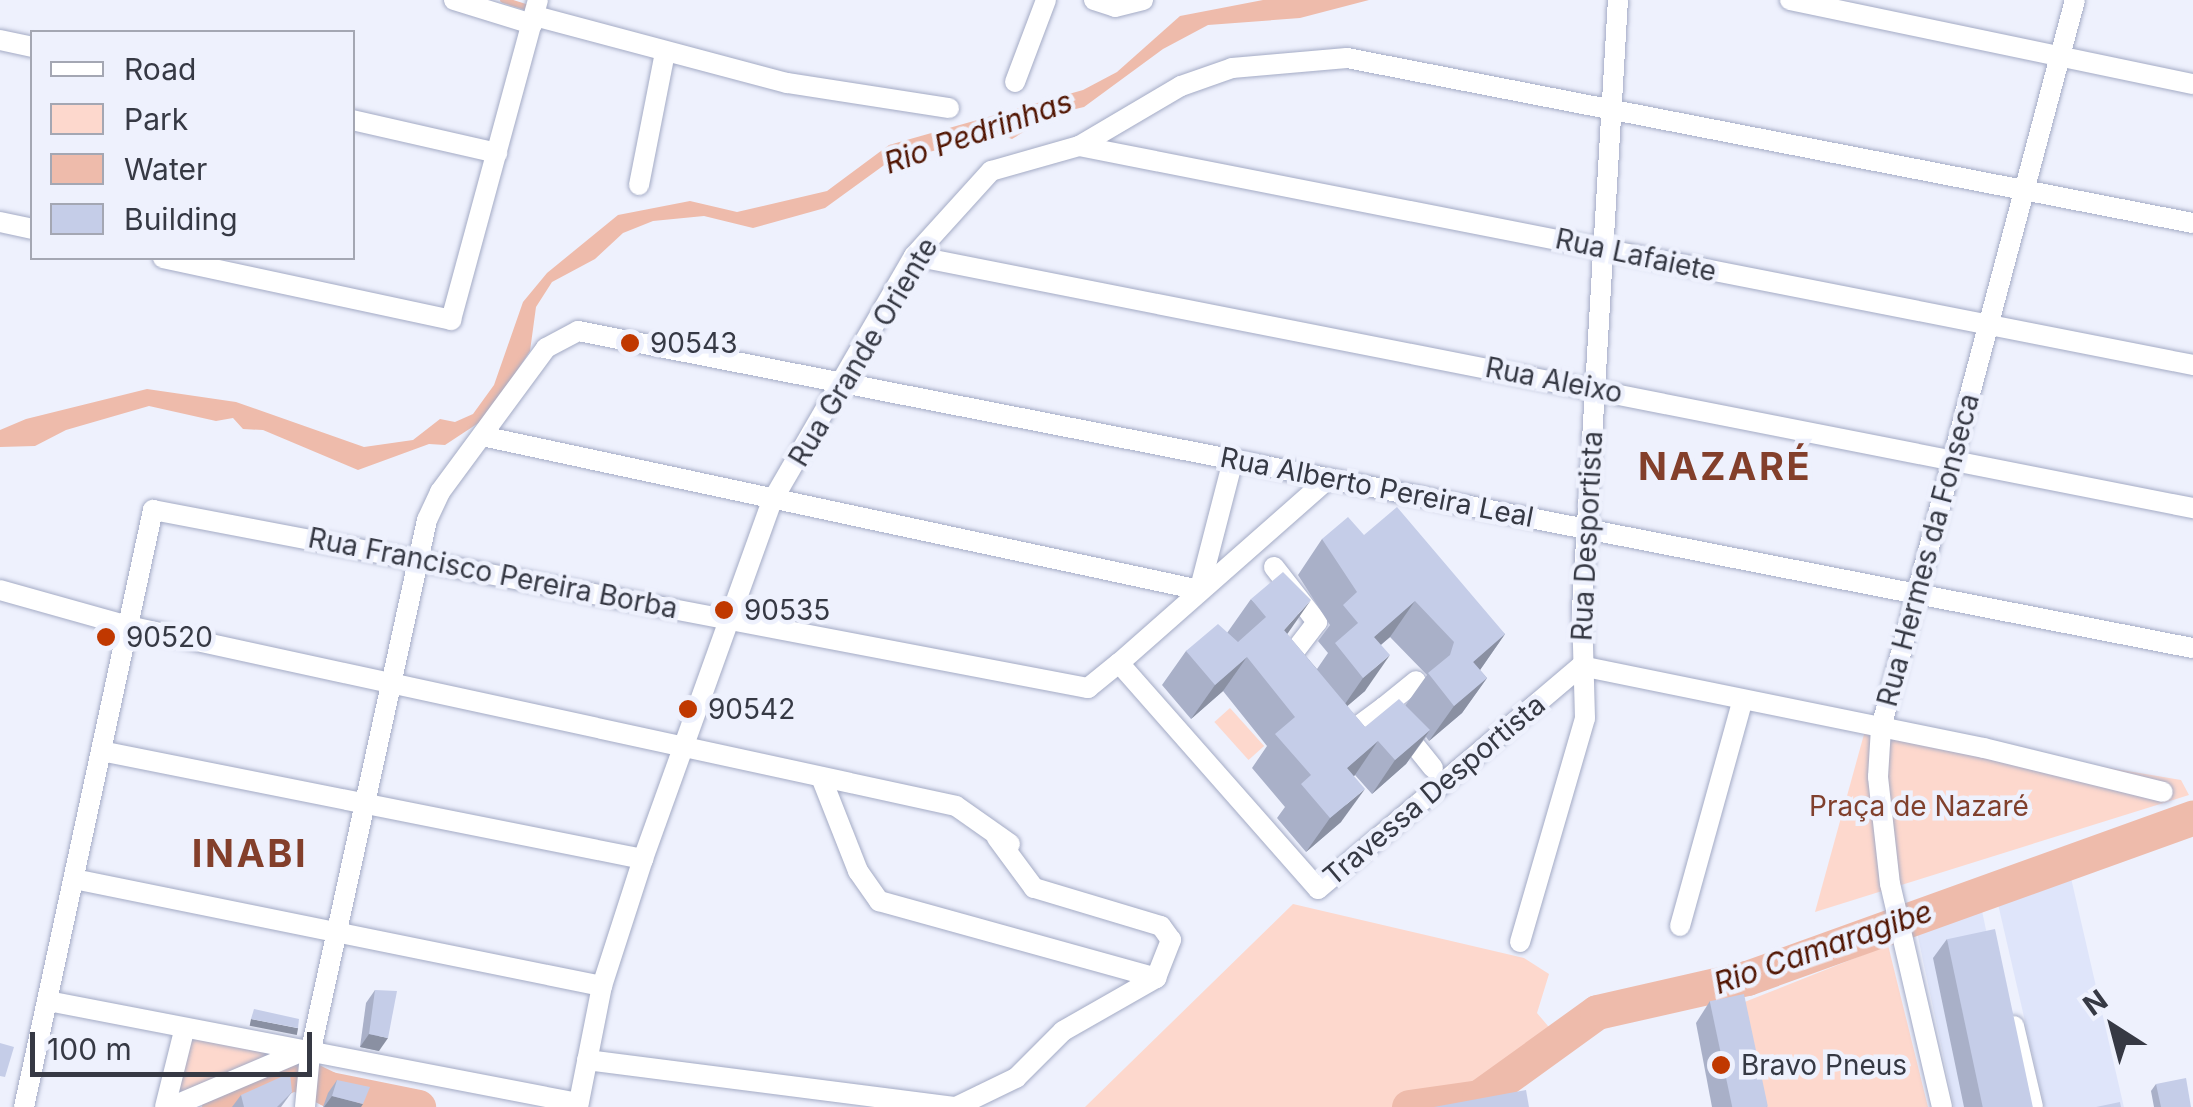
<!DOCTYPE html>
<meta charset="utf-8">
<style>
body{margin:0}
#map{position:relative;width:2193px;height:1107px;overflow:hidden;background:#eef1fd;font-family:Inter,sans-serif}
div>[style]{position:absolute}
[style*='--x']{left:calc(var(--x)*1px);top:calc(var(--y)*1px);width:calc(var(--w)*1px);rotate:calc(var(--a)*1deg)}
.built>*{inset:0;background:#dfe5fa;transform-origin:0 0}
.green>*{inset:0;background:#fdd8cd;transform-origin:0 0}
.water>*{inset:0;background:#eebbab}
.stream>*{height:6px;margin:-3px;padding:0 3px;transform-origin:3px;border-radius:3px;background:#eebbab}
.river>*{height:35px;margin:-17.5px;padding:0 17.5px;transform-origin:17.5px;border-radius:17.5px;background:#eebbab}
.roads{filter:drop-shadow(0 0 2px #a4abc5) drop-shadow(0 0 2px #a4abc5)}
.minor>*{height:20px;margin:-10px;padding:0 10px;transform-origin:10px;border-radius:10px;background:#fff}
.wall>*{inset:0;background:#a9b0c8}
.shaded-wall>*{inset:0;background:#8a90a2;transform-origin:0 0}
.building>*{inset:0;background:#c5cde8;transform-origin:0 0}
.dots>*{width:28px;height:28px;translate:-50% -50%;box-sizing:border-box;border:5px solid #eef1fd;border-radius:50%}
span{translate:-50% -50%;white-space:nowrap;text-align:center;line-height:1.15;-webkit-text-stroke:9px #eef1fd;paint-order:stroke}
.street-label{font-size:28px;color:#363944}
.poi-label{font-size:28px;color:#363944}
.left{translate:0 -50%;text-align:left}
.park-label{font-size:28px;color:#80402d}
.water-label{font-size:30px;color:#511502;font-style:italic}
.district-label{font-size:38px;color:#833f2b;font-weight:700;letter-spacing:2.5px}
.legend{position:absolute;left:30px;top:30px;width:325px;height:230px;box-sizing:border-box;background:#eef1fd;border:2px solid #a4a7b3;margin:0;padding:12px 18px;list-style:none;font-size:30px;color:#363944}
.legend li{display:flex;align-items:center;gap:20px;height:50px}
.legend b{width:50px;border:2px solid #a4a7b3}
.north{position:absolute;left:2063px;top:977px;width:100px;height:100px;-webkit-text-stroke:8px #eef1fd;paint-order:stroke;rotate:324deg;font-size:28px;font-weight:700;line-height:40px;text-align:center;color:#363944}
.north::after{content:'';display:block;margin:auto;width:35px;height:45px;background:#363944;clip-path:polygon(50% 0,100% 100%,50% 72%,0 100%)}
.scale{position:absolute;left:30px;top:1032px;width:282px;height:45px;box-sizing:border-box;border:5px solid #363944;border-top:0;padding-left:12px;font-size:30px;line-height:35px;white-space:nowrap;color:#363944;-webkit-text-stroke:8px #eef1fd;paint-order:stroke}
</style>
<div id="map">
<div class="built">
<i style="left:2071px;top:878px;width:235px;height:77px;rotate:77deg"></i>
<i style="left:1982px;top:911px;width:201px;height:68px;rotate:78deg"></i>
</div>
<div class="green">
<i style="left:1230px;top:708px;width:51px;height:21px;rotate:48deg"></i>
<i style="clip-path:polygon(1866px 727px,2181px 780px,2189px 795px,1815px 912px)"></i>
<i style="clip-path:polygon(1293px 904px,1524px 958px,1549px 974px,1537px 1013px,1559px 1039px,1479px 1097px,1409px 1107px,1085px 1107px)"></i>
<i style="clip-path:polygon(1888px 945px,1928px 1107px,1752px 1107px,1737px 1005px)"></i>
<i style="clip-path:polygon(184px 1031px,300px 1052px,171px 1107px)"></i>
</div>
<div class="water">
<i style="clip-path:polygon(1263px 0,1369px 0,1300px 18px,1208px 25px,1163px 49px,1084px 107px,1054px 114px,1012px 139px,998px 134px,887px 163px,825px 208px,753px 228px,704px 216px,653px 221px,623px 233px,595px 259px,552px 282px,536px 307px,530px 351px,486px 418px,445px 445px,429px 444px,358px 470px,263px 430px,243px 429px,233px 418px,216px 421px,149px 406px,66px 430px,35px 446px,0 447px,0 430px,26px 419px,147px 389px,236px 402px,364px 447px,413px 440px,440px 419px,455px 422px,473px 414px,494px 385px,523px 302px,547px 273px,618px 215px,690px 201px,737px 212px,827px 191px,889px 145px,1083px 90px,1117px 72px,1180px 16px)"></i>
</div>
<div class="stream">
<i style="--x:503;--y:0;--w:24;--a:17"></i>
</div>
<div class="river">
<i style="--x:219;--y:1107;--w:83;--a:-25"></i>
<i style="--x:294;--y:1072;--w:39;--a:26"></i>
<i style="--x:329;--y:1089;--w:91;--a:11.4"></i>
<i style="--x:1409;--y:1107;--w:71;--a:-8.1"></i>
<i style="--x:1479;--y:1097;--w:145;--a:-35.8"></i>
<i style="--x:1597;--y:1012;--w:154;--a:-12.8"></i>
<i style="--x:1747;--y:978;--w:474;--a:-19.8"></i>
</div>
<div class="roads">
<div class="minor">
<i style="--x:454;--y:0;--w:82;--a:17.1"></i>
<i style="--x:1094;--y:0;--w:22;--a:18"></i>
<i style="--x:1115;--y:7;--w:29;--a:-14"></i>
<i style="--x:1790;--y:0;--w:412;--a:11.8"></i>
<i style="--x:535;--y:16;--w:261;--a:14.9"></i>
<i style="--x:787;--y:83;--w:164;--a:8.8"></i>
<i style="--x:0;--y:40;--w:33;--a:12"></i>
<i style="--x:1015;--y:82;--w:88;--a:-69.3"></i>
<i style="--x:352;--y:120;--w:149;--a:12.8"></i>
<i style="--x:1079;--y:146;--w:1135;--a:11.12"></i>
<i style="--x:639;--y:185;--w:135;--a:-78.9"></i>
<i style="--x:0;--y:222;--w:33;--a:12"></i>
<i style="--x:914;--y:256;--w:1304;--a:11.15"></i>
<i style="--x:163;--y:258;--w:295;--a:12.1"></i>
<i style="--x:451;--y:320;--w:332;--a:-74.8"></i>
<i style="--x:482;--y:436;--w:729;--a:12.11"></i>
<i style="--x:1328;--y:479;--w:278;--a:138.6"></i>
<i style="--x:1119;--y:663;--w:301;--a:48.6"></i>
<i style="--x:1318;--y:889;--w:345;--a:-40.3"></i>
<i style="--x:1581;--y:666;--w:411;--a:11.5"></i>
<i style="--x:1984;--y:748;--w:184;--a:13.8"></i>
<i style="--x:1274;--y:567;--w:70;--a:52"></i>
<i style="--x:1317;--y:622;--w:54;--a:127.5"></i>
<i style="--x:1201;--y:584;--w:128;--a:-75.5"></i>
<i style="--x:0;--y:590;--w:133;--a:15.7"></i>
<i style="--x:128;--y:626;--w:847;--a:12.26"></i>
<i style="--x:956;--y:806;--w:66;--a:35.1"></i>
<i style="--x:1384;--y:707;--w:41;--a:-39.1"></i>
<i style="--x:1342;--y:738;--w:52;--a:-36.4"></i>
<i style="--x:1384;--y:707;--w:78;--a:51.2"></i>
<i style="--x:101;--y:751;--w:553;--a:11.27"></i>
<i style="--x:821;--y:777;--w:101;--a:68.5"></i>
<i style="--x:858;--y:871;--w:37;--a:55"></i>
<i style="--x:879;--y:901;--w:288;--a:15.5"></i>
<i style="--x:74;--y:879;--w:539;--a:11.46"></i>
<i style="--x:1680;--y:926;--w:231;--a:-74.5"></i>
<i style="--x:1520;--y:942;--w:233;--a:-73.8"></i>
<i style="--x:1585;--y:718;--w:109;--a:-91.6"></i>
<i style="--x:1582;--y:609;--w:610;--a:-86.62"></i>
<i style="--x:48;--y:1001;--w:540;--a:10.89"></i>
<i style="--x:2014;--y:1026;--w:83;--a:76.8"></i>
<i style="--x:587;--y:1060;--w:372;--a:7.3"></i>
<i style="--x:956;--y:1107;--w:67;--a:-25.8"></i>
<i style="--x:1016;--y:1078;--w:66;--a:-45"></i>
<i style="--x:1063;--y:1031;--w:107;--a:-29.7"></i>
<i style="--x:1156;--y:978;--w:41;--a:-68.5"></i>
<i style="--x:1171;--y:940;--w:17;--a:-126"></i>
<i style="--x:1161;--y:926;--w:133;--a:-163.3"></i>
<i style="--x:1034;--y:888;--w:62;--a:-126.5"></i>
<i style="--x:24;--y:1107;--w:611;--a:-77.81"></i>
<i style="--x:153;--y:510;--w:952;--a:10.78"></i>
<i style="--x:1088;--y:688;--w:40;--a:-39"></i>
<i style="--x:165;--y:1107;--w:78;--a:-76"></i>
<i style="--x:171;--y:1107;--w:138;--a:-23"></i>
<i style="--x:305;--y:1107;--w:53;--a:-84.6"></i>
<i style="--x:310;--y:1054;--w:547;--a:-77.64"></i>
<i style="--x:427;--y:520;--w:31;--a:-65"></i>
<i style="--x:440;--y:492;--w:179;--a:-53.6"></i>
<i style="--x:546;--y:348;--w:36;--a:-28"></i>
<i style="--x:578;--y:331;--w:1646;--a:11.11"></i>
<i style="--x:578;--y:1107;--w:123;--a:-78.8"></i>
<i style="--x:602;--y:986;--w:133;--a:-72.1"></i>
<i style="--x:643;--y:859;--w:381;--a:-70.2"></i>
<i style="--x:772;--y:501;--w:283;--a:-59.9"></i>
<i style="--x:914;--y:256;--w:115;--a:-47.8"></i>
<i style="--x:991;--y:171;--w:91;--a:-15.9"></i>
<i style="--x:1079;--y:146;--w:118;--a:-30.5"></i>
<i style="--x:1181;--y:86;--w:54;--a:-19.4"></i>
<i style="--x:1232;--y:68;--w:115;--a:-5"></i>
<i style="--x:1347;--y:58;--w:862;--a:11.04"></i>
<i style="--x:1942;--y:1107;--w:229;--a:-103.1"></i>
<i style="--x:1890;--y:884;--w:108;--a:-96.4"></i>
<i style="--x:1878;--y:777;--w:49;--a:-86.5"></i>
<i style="--x:1881;--y:728;--w:753;--a:-75.08"></i>
</div>
</div>
<div class="wall">
<i style="clip-path:polygon(evenodd,1364px 535px,1505px 634px,1480px 670px,1487px 678px,1462px 713px,1429px 741px,1426px 737px,1406px 764px,1372px 794px,1355px 775px,1354px 776px,1341px 822px,1306px 852px,1277px 818px,1285px 807px,1252px 768px,1267px 746px,1223px 691px,1191px 719px,1162px 685px,1186px 651px,1227px 633px,1251px 599px,1287px 634px,1317px 669px,1328px 653px,1318px 641px,1330px 625px,1298px 575px,1322px 539px,1364px 535px,1390px 637px,1427px 675px,1405px 706px,1365px 727px,1347px 706px,1365px 691px,1381px 645px,1390px 637px)"></i>
<i style="clip-path:polygon(1947px 939px,2032px 1107px,1964px 1107px,1933px 958px)"></i>
<i style="clip-path:polygon(375px 990px,379px 1051px,360px 1047px,366px 1003px)"></i>
<i style="clip-path:polygon(1710px 1001px,1767px 1107px,1712px 1107px,1696px 1023px)"></i>
<i style="clip-path:polygon(337px 1080px,361px 1107px,323px 1107px,328px 1093px)"></i>
<i style="clip-path:polygon(2156px 1084px,2191px 1107px,2154px 1107px,2151px 1091px)"></i>
<i style="clip-path:polygon(292px 1092px,281px 1107px,232px 1107px,241px 1095px)"></i>
</div>
<div class="shaded-wall">
<i style="clip-path:polygon(1311px 600px,1288px 633px,1260px 664px,1284px 630px)"></i>
<i style="clip-path:polygon(1415px 601px,1390px 637px,1354px 667px,1374px 637px)"></i>
<i style="clip-path:polygon(1505px 634px,1480px 670px,1473px 662px)"></i>
<i style="clip-path:polygon(1390px 655px,1365px 691px,1338px 714px,1363px 678px)"></i>
<i style="clip-path:polygon(1247px 657px,1223px 691px,1191px 719px,1215px 685px)"></i>
<i style="clip-path:polygon(1487px 678px,1462px 713px,1429px 741px,1454px 706px)"></i>
<i style="clip-path:polygon(1430px 730px,1406px 764px,1372px 794px,1395px 760px)"></i>
<i style="clip-path:polygon(1378px 741px,1355px 775px,1323px 802px,1347px 768px)"></i>
<i style="clip-path:polygon(1365px 789px,1341px 822px,1306px 852px,1330px 818px)"></i>
<i style="left:251px;top:1019px;width:48px;height:7px;rotate:11deg"></i>
<i style="clip-path:polygon(369px 1034px,388px 1038px,379px 1051px,360px 1047px)"></i>
<i style="clip-path:polygon(332px 1096px,363px 1104px,361px 1107px,324px 1107px)"></i>
</div>
<div class="building">
<i style="clip-path:polygon(1397px 507px,1505px 634px,1473px 662px,1487px 678px,1454px 706px,1428px 673px,1450px 655px,1454px 642px,1415px 601px,1374px 637px,1390px 655px,1363px 678px,1335px 643px,1358px 623px,1343px 605px,1357px 592px,1322px 539px,1348px 517px,1364px 535px)"></i>
<i style="clip-path:polygon(1283px 572px,1311px 600px,1284px 630px,1365px 727px,1399px 699px,1430px 730px,1395px 760px,1378px 741px,1347px 768px,1365px 789px,1330px 818px,1301px 784px,1311px 775px,1275px 734px,1295px 717px,1247px 657px,1215px 685px,1186px 651px,1218px 624px,1238px 642px,1266px 617px,1251px 599px)"></i>
<i style="left:1995px;top:929px;width:182px;height:49px;rotate:78deg"></i>
<i style="clip-path:polygon(375px 990px,397px 991px,388px 1038px,369px 1034px)"></i>
<i style="left:1744px;top:994px;width:115px;height:35px;rotate:78deg"></i>
<i style="clip-path:polygon(254px 1009px,299px 1019px,298px 1028px,251px 1019px)"></i>
<i style="clip-path:polygon(0 1043px,14px 1047px,5px 1077px,0 1076px)"></i>
<i style="clip-path:polygon(290px 1073px,292px 1092px,277px 1107px,244px 1107px,241px 1095px)"></i>
<i style="clip-path:polygon(2186px 1078px,2191px 1107px,2161px 1107px,2156px 1084px)"></i>
<i style="clip-path:polygon(337px 1080px,370px 1087px,363px 1104px,332px 1096px)"></i>
<i style="clip-path:polygon(1526px 1090px,1529px 1107px,1434px 1107px)"></i>
<i style="clip-path:polygon(2120px 1102px,2121px 1107px,2096px 1107px)"></i>
</div>
<div class="dots">
<i style="left:630px;top:343px;background:#c03800"></i>
<i style="left:724px;top:610px;background:#c03800"></i>
<i style="left:106px;top:637px;background:#c03800"></i>
<i style="left:688px;top:709px;background:#c03800"></i>
<i style="left:1721px;top:1065px;background:#c03800"></i>
</div>
<div class="street-label">
<span style="left:1636px;top:255px;rotate:12deg">Rua Lafaiete</span>
<span style="left:863px;top:352px;rotate:-59deg">Rua Grande Oriente</span>
<span style="left:1554px;top:380px;rotate:11deg">Rua Aleixo</span>
<span style="left:1377px;top:487px;rotate:11deg">Rua Alberto Pereira Leal</span>
<span style="left:1587px;top:536px;rotate:-87deg">Rua Desportista</span>
<span style="left:1928px;top:550px;rotate:-75deg">Rua Hermes da Fonseca</span>
<span style="left:493px;top:573px;rotate:11deg">Rua Francisco Pereira Borba</span>
<span style="left:1434px;top:790px;rotate:-40deg">Travessa Desportista</span>
</div>
<div class="poi-label">
<span class="left" style="left:650px;top:343px">90543</span>
<span class="left" style="left:744px;top:610px">90535</span>
<span class="left" style="left:126px;top:637px">90520</span>
<span class="left" style="left:708px;top:709px">90542</span>
<span class="left" style="left:1741px;top:1065px">Bravo Pneus</span>
</div>
<div class="park-label">
<span style="left:1919px;top:806px">Praça de Nazaré</span>
</div>
<div class="water-label">
<span style="left:978px;top:132px;rotate:-19deg">Rio Pedrinhas</span>
<span style="left:1823px;top:947px;rotate:-19deg">Rio Camaragibe</span>
</div>
<div class="district-label">
<span style="left:1725px;top:467px">NAZARÉ</span>
<span style="left:250px;top:854px">INABI</span>
</div>
<ul class="legend">
<li><b style="height:12px;background:#fff"></b>Road</li>
<li><b style="height:28px;background:#fdd8cd"></b>Park</li>
<li><b style="height:28px;background:#eebbab"></b>Water</li>
<li><b style="height:28px;background:#c5cde8"></b>Building</li>
</ul>
<div class="north">N</div>
<div class="scale">100 m</div>
</div>
